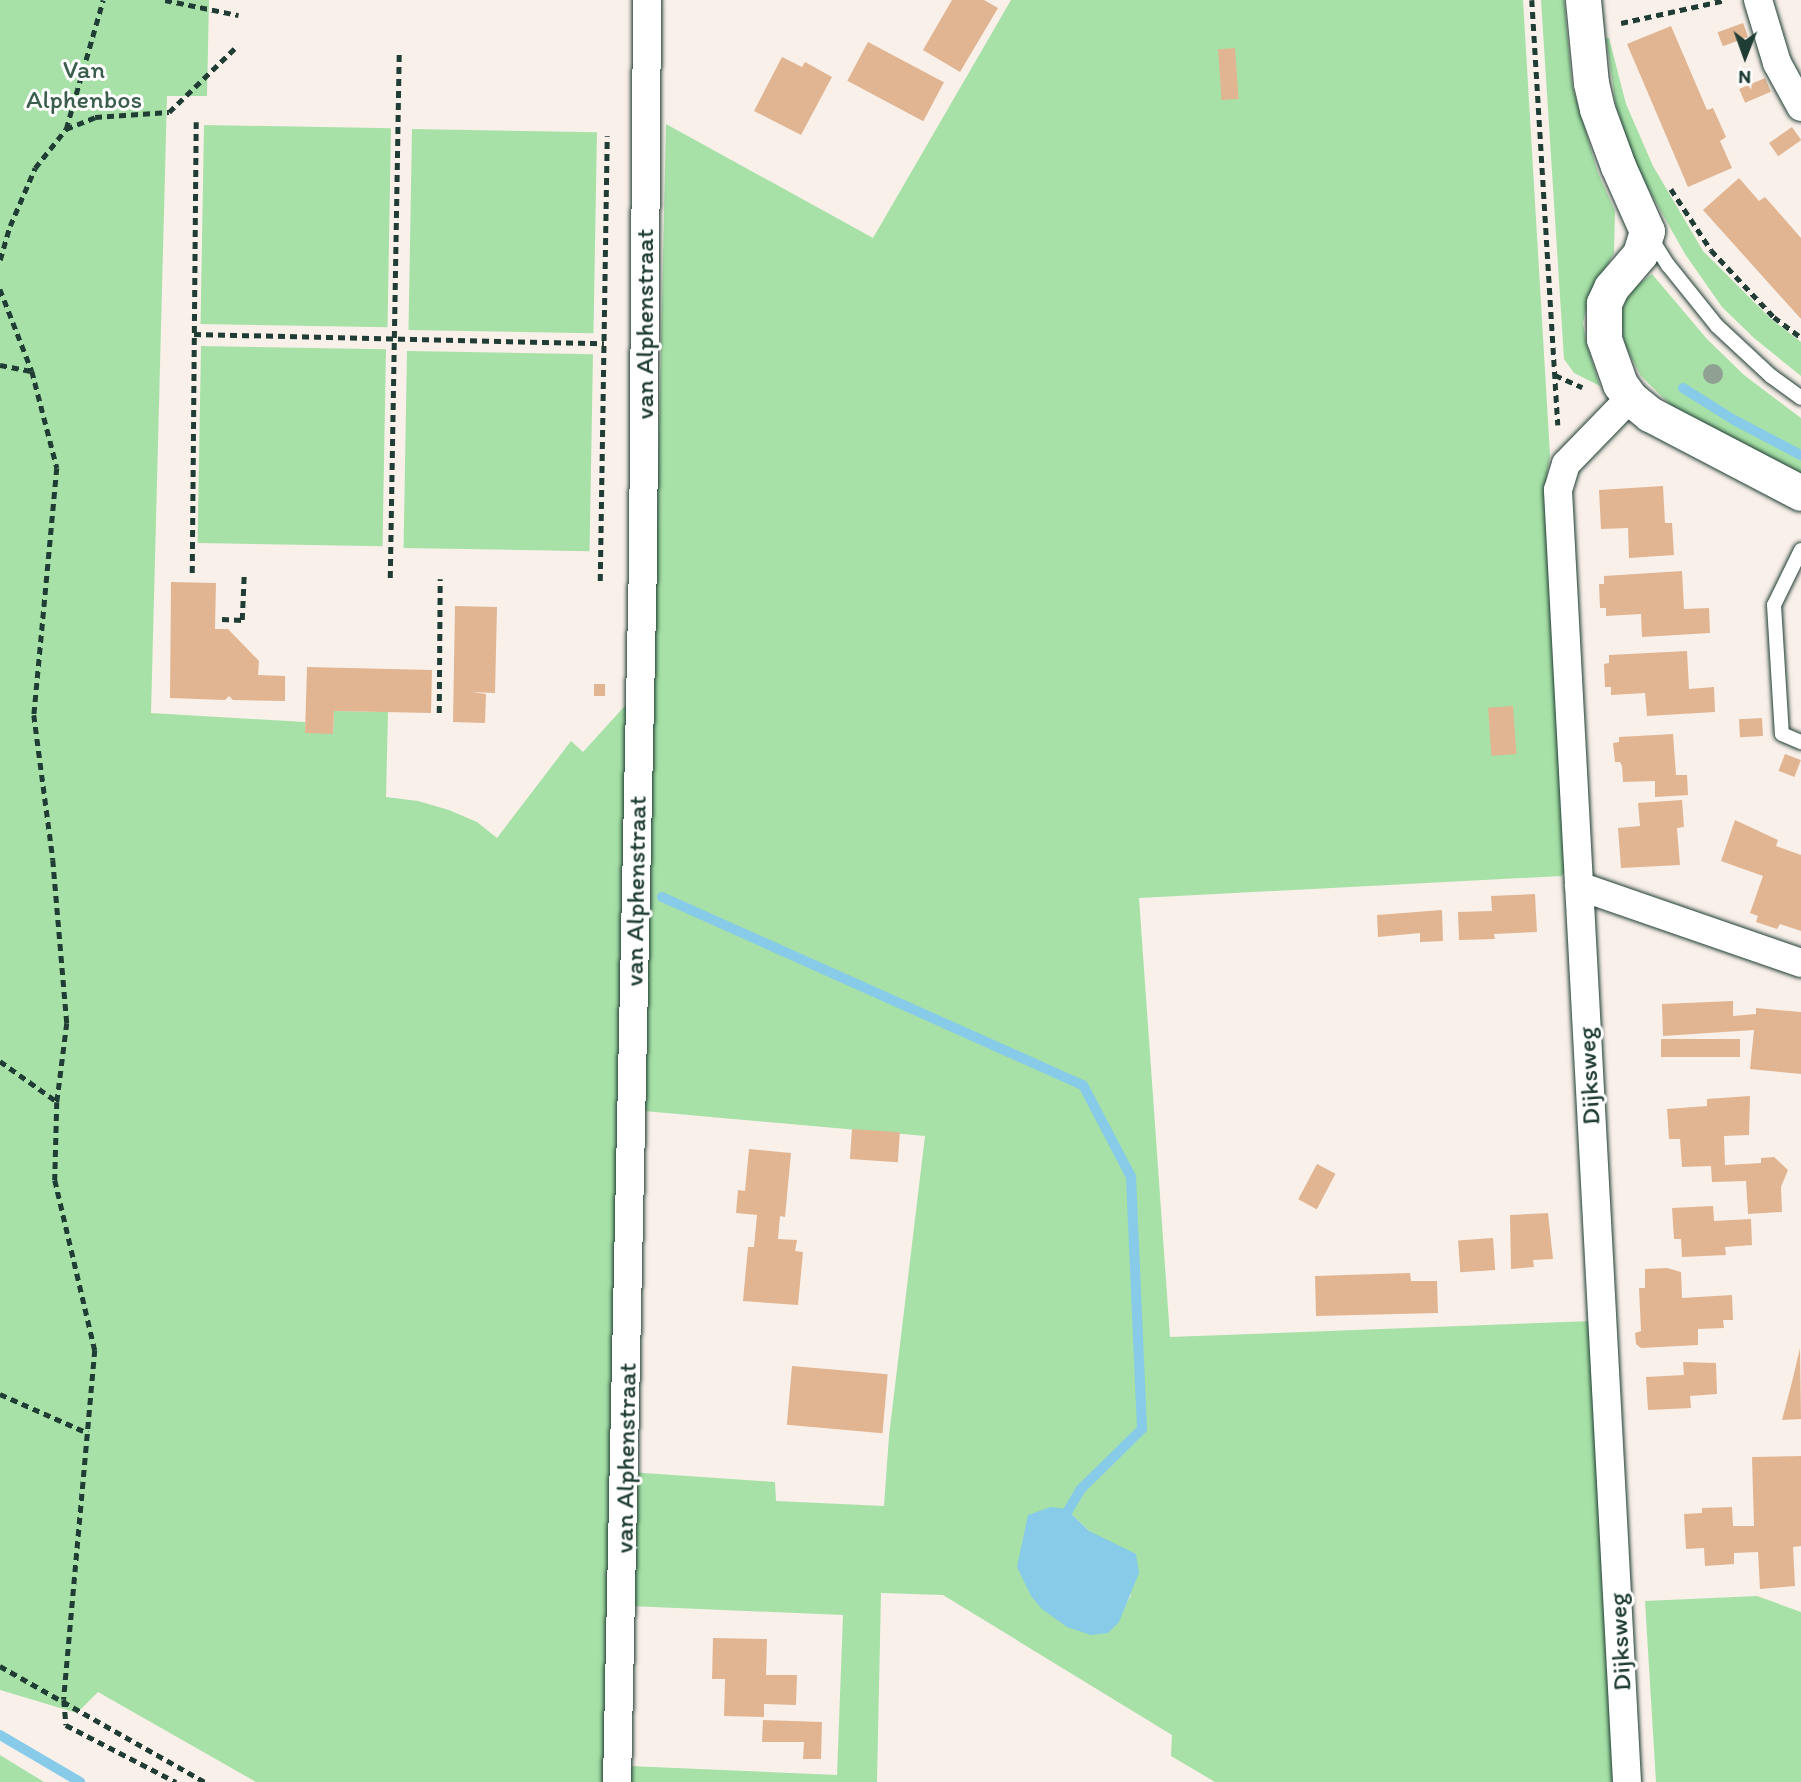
<!DOCTYPE html>
<style>
body{margin:0}
#map{position:relative;width:1801px;height:1782px;overflow:hidden;background:#f9f0e9;font-family:Itim,sans-serif}
div>[style]{position:absolute}
[style*='--x']{left:calc(var(--x)*1px);top:calc(var(--y)*1px);width:calc(var(--w)*1px);rotate:calc(var(--a)*1deg)}
.green>*{inset:0;background:#a7e1a7;transform-origin:0 0}
.water>*{inset:0;background:#87cbe8}
.stream>*{height:10px;margin:-5px;padding:0 5px;transform-origin:5px;border-radius:5px;background:#87cbe8}
.building>*{inset:0;background:#e1b592;transform-origin:0 0}
.path>*{height:4.5px;margin-top:-2.25px;transform-origin:0;background:repeating-linear-gradient(90deg,#1f3d34 0 7px,transparent 0 12px)}
.roads{filter:drop-shadow(0 0 2px #1f3d34) drop-shadow(0 0 2px #1f3d34)}
.service>*{height:14px;margin:-7px;padding:0 7px;transform-origin:7px;border-radius:7px;background:#fff}
.minor>*{height:28px;margin:-14px;padding:0 14px;transform-origin:14px;border-radius:14px;background:#fff}
.tertiary>*{height:35px;margin:-17.5px;padding:0 17.5px;transform-origin:17.5px;border-radius:17.5px;background:#fff}
.trees>*{width:20px;height:20px;margin:-10px;border-radius:50%;background:#90a092}
span{translate:-50% -50%;white-space:nowrap;text-align:center;line-height:1.15;-webkit-text-stroke:6px #fff;paint-order:stroke}
.park-label{font-size:26px;color:#3a5e4b}
.street-label{font-size:26px;color:#1f3d34}
.north{position:absolute;left:1710px;top:21px;width:70px;height:70px;-webkit-text-stroke:5px #fff;paint-order:stroke;rotate:181deg;font-size:19px;font-weight:700;line-height:28px;text-align:center;color:#1f3d34}
.north::after{content:'';display:block;margin:auto;width:24px;height:32px;background:#1f3d34;clip-path:polygon(50% 0,100% 100%,50% 72%,0 100%)}
</style>
<div id="map">
<div class="green">
<i style="clip-path:polygon(0 0,209px 0,207px 96px,167px 96px,151px 713px,305px 722px,305px 733px,333px 733px,334px 711px,388px 712px,386px 797px,418px 801px,449px 810px,477px 822px,497px 838px,571px 741px,583px 752px,633px 697px,610px 1782px,256px 1782px,98px 1692px,77px 1713px,0 1690px)"></i>
<i style="clip-path:polygon(evenodd,1011px 0,1523px 0,1550px 455px,1544px 493px,1565px 871px,1562px 876px,1139px 898px,1170px 1337px,1592px 1321px,1614px 1782px,1215px 1782px,1171px 1756px,1172px 1735px,943px 1595px,881px 1593px,877px 1782px,629px 1782px,629px 1766px,837px 1775px,843px 1615px,630px 1606px,629px 1472px,775px 1482px,776px 1501px,884px 1506px,889px 1436px,925px 1136px,644px 1111px,666px 124px,873px 238px,1011px 0,1066px 1509px,1089px 1531px,1131px 1595px,1124px 1607px,1066px 1509px)"></i>
<i style="clip-path:polygon(1541px 0,1564px 0,1572px 85px,1598px 173px,1615px 211px,1614px 253px,1588px 298px,1583px 323px,1586px 342px,1600px 386px,1574px 373px,1564px 359px)"></i>
<i style="clip-path:polygon(1606px 38px,1609px 38px,1626px 104px,1653px 166px,1703px 251px,1771px 319px,1801px 342px,1801px 376px,1754px 338px,1722px 307px,1685px 254px,1636px 167px,1616px 106px)"></i>
<i style="left:204px;top:125px;width:187px;height:199px;rotate:1deg"></i>
<i style="left:412px;top:129px;width:185px;height:201px;rotate:1deg"></i>
<i style="clip-path:polygon(1652px 274px,1707px 339px,1744px 375px,1801px 418px,1801px 474px,1679px 413px,1641px 376px,1625px 345px,1620px 317px,1629px 292px)"></i>
<i style="left:201px;top:346px;width:185px;height:197px;rotate:1deg"></i>
<i style="left:407px;top:351px;width:186px;height:197px;rotate:1deg"></i>
<i style="clip-path:polygon(1757px 1596px,1801px 1612px,1801px 1782px,1656px 1782px,1645px 1601px)"></i>
<i style="clip-path:polygon(0 1755px,44px 1782px,0 1782px)"></i>
</div>
<div class="water">
<i style="clip-path:polygon(1051px 1507px,1066px 1509px,1089px 1531px,1136px 1554px,1139px 1573px,1119px 1622px,1108px 1633px,1091px 1635px,1067px 1627px,1042px 1609px,1031px 1596px,1017px 1567px,1028px 1515px)"></i>
</div>
<div class="stream">
<i style="--x:1683;--y:388;--w:60;--a:32.1"></i>
<i style="--x:1734;--y:420;--w:76;--a:27.6"></i>
<i style="--x:662;--y:897;--w:461;--a:24.1"></i>
<i style="--x:1083;--y:1085;--w:104;--a:62.4"></i>
<i style="--x:1131;--y:1177;--w:252;--a:87.5"></i>
<i style="--x:1142;--y:1429;--w:86;--a:135.5"></i>
<i style="--x:1081;--y:1489;--w:26;--a:121"></i>
<i style="--x:0;--y:1735;--w:93;--a:30.4"></i>
</div>
<div class="building">
<i style="clip-path:polygon(952px 0,984px 0,998px 8px,960px 72px,923px 50px)"></i>
<i style="left:1743px;top:23px;width:15px;height:27px;rotate:70deg"></i>
<i style="clip-path:polygon(1671px 26px,1707px 110px,1713px 108px,1726px 137px,1720px 141px,1732px 168px,1688px 187px,1627px 44px)"></i>
<i style="left:868px;top:42px;width:86px;height:44px;rotate:28deg"></i>
<i style="left:1235px;top:48px;width:51px;height:17px;rotate:86deg"></i>
<i style="clip-path:polygon(782px 57px,802px 67px,805px 62px,832px 77px,801px 135px,754px 111px)"></i>
<i style="left:1765px;top:78px;width:15px;height:28px;rotate:67deg"></i>
<i style="left:1792px;top:127px;width:16px;height:28px;rotate:55deg"></i>
<i style="clip-path:polygon(1739px 178px,1759px 201px,1765px 197px,1801px 238px,1801px 319px,1703px 210px)"></i>
<i style="clip-path:polygon(1663px 486px,1665px 523px,1672px 523px,1674px 555px,1629px 558px,1628px 528px,1601px 529px,1599px 490px)"></i>
<i style="clip-path:polygon(1682px 571px,1684px 609px,1709px 608px,1710px 633px,1642px 637px,1641px 614px,1606px 616px,1606px 608px,1600px 608px,1599px 584px,1604px 584px,1604px 576px)"></i>
<i style="clip-path:polygon(171px 582px,216px 583px,215px 629px,228px 629px,259px 661px,258px 675px,285px 676px,285px 701px,233px 700px,229px 696px,225px 700px,170px 698px)"></i>
<i style="clip-path:polygon(455px 606px,497px 607px,495px 693px,471px 692px,486px 694px,485px 723px,453px 722px)"></i>
<i style="clip-path:polygon(1687px 651px,1689px 689px,1714px 687px,1715px 712px,1647px 716px,1645px 693px,1611px 695px,1611px 687px,1605px 687px,1604px 664px,1609px 663px,1609px 655px)"></i>
<i style="clip-path:polygon(307px 667px,432px 670px,431px 713px,334px 711px,333px 734px,305px 733px)"></i>
<i style="left:594px;top:684px;width:11px;height:12px"></i>
<i style="left:1513px;top:706px;width:48px;height:25px;rotate:86deg"></i>
<i style="left:1762px;top:718px;width:18px;height:23px;rotate:87deg"></i>
<i style="clip-path:polygon(1673px 734px,1676px 775px,1687px 775px,1688px 795px,1655px 797px,1655px 781px,1623px 782px,1622px 766px,1620px 762px,1615px 762px,1613px 743px,1619px 742px,1619px 737px)"></i>
<i style="left:1785px;top:754px;width:17px;height:18px;rotate:21deg"></i>
<i style="clip-path:polygon(1682px 800px,1684px 827px,1677px 828px,1680px 865px,1621px 868px,1618px 828px,1640px 826px,1638px 803px)"></i>
<i style="clip-path:polygon(1735px 820px,1778px 840px,1776px 846px,1801px 855px,1801px 931px,1780px 924px,1777px 929px,1756px 922px,1758px 916px,1750px 913px,1763px 876px,1721px 861px)"></i>
<i style="clip-path:polygon(1535px 894px,1537px 932px,1494px 934px,1495px 939px,1459px 940px,1458px 912px,1492px 911px,1491px 896px)"></i>
<i style="clip-path:polygon(1442px 910px,1443px 941px,1420px 942px,1420px 933px,1378px 937px,1377px 915px)"></i>
<i style="clip-path:polygon(1733px 1001px,1733px 1016px,1756px 1014px,1756px 1008px,1801px 1012px,1801px 1074px,1750px 1069px,1754px 1030px,1663px 1036px,1662px 1004px)"></i>
<i style="left:1740px;top:1039px;width:18px;height:79px;rotate:90deg"></i>
<i style="clip-path:polygon(1750px 1096px,1749px 1135px,1724px 1136px,1725px 1165px,1761px 1163px,1761px 1158px,1774px 1157px,1788px 1170px,1781px 1187px,1782px 1212px,1748px 1214px,1746px 1181px,1712px 1182px,1711px 1166px,1682px 1167px,1680px 1139px,1669px 1139px,1667px 1109px,1707px 1106px,1707px 1099px)"></i>
<i style="left:852px;top:1129px;width:48px;height:30px;rotate:4deg"></i>
<i style="clip-path:polygon(749px 1149px,791px 1153px,785px 1217px,780px 1216px,778px 1239px,797px 1240px,795px 1251px,803px 1252px,798px 1305px,743px 1301px,748px 1247px,754px 1247px,757px 1215px,736px 1213px,738px 1190px,745px 1191px)"></i>
<i style="left:1317px;top:1164px;width:21px;height:40px;rotate:28deg"></i>
<i style="clip-path:polygon(1713px 1206px,1714px 1221px,1751px 1219px,1752px 1245px,1725px 1247px,1726px 1255px,1682px 1257px,1681px 1239px,1674px 1239px,1672px 1208px)"></i>
<i style="clip-path:polygon(1548px 1213px,1553px 1259px,1533px 1260px,1534px 1267px,1511px 1269px,1510px 1215px)"></i>
<i style="left:1493px;top:1238px;width:32px;height:35px;rotate:86deg"></i>
<i style="clip-path:polygon(1667px 1268px,1681px 1272px,1682px 1298px,1732px 1295px,1733px 1320px,1723px 1320px,1724px 1328px,1698px 1329px,1698px 1345px,1641px 1348px,1636px 1344px,1635px 1333px,1641px 1331px,1639px 1288px,1645px 1288px,1645px 1269px)"></i>
<i style="clip-path:polygon(1410px 1273px,1411px 1281px,1437px 1281px,1438px 1313px,1316px 1316px,1315px 1276px)"></i>
<i style="clip-path:polygon(1800px 1348px,1801px 1419px,1782px 1420px,1792px 1382px)"></i>
<i style="clip-path:polygon(1683px 1362px,1716px 1363px,1717px 1394px,1690px 1396px,1691px 1408px,1648px 1410px,1646px 1377px,1684px 1375px)"></i>
<i style="left:792px;top:1366px;width:96px;height:59px;rotate:5deg"></i>
<i style="clip-path:polygon(1801px 1456px,1801px 1546px,1793px 1547px,1795px 1586px,1760px 1589px,1758px 1552px,1734px 1553px,1734px 1564px,1705px 1566px,1704px 1548px,1686px 1549px,1684px 1514px,1702px 1513px,1702px 1508px,1732px 1507px,1733px 1526px,1754px 1526px,1752px 1457px)"></i>
<i style="clip-path:polygon(713px 1638px,767px 1639px,766px 1675px,797px 1675px,796px 1705px,764px 1704px,764px 1717px,724px 1716px,725px 1679px,712px 1679px)"></i>
<i style="clip-path:polygon(763px 1720px,822px 1722px,821px 1759px,803px 1759px,804px 1742px,762px 1742px)"></i>
</div>
<div class="path">
<i style="--x:165;--y:0;--w:75;--a:11.6"></i>
<i style="--x:1532;--y:0;--w:426;--a:86.5"></i>
<i style="--x:1621;--y:23;--w:107;--a:-12.4"></i>
<i style="--x:66;--y:129;--w:31;--a:-22"></i>
<i style="--x:95;--y:117;--w:74;--a:-3.9"></i>
<i style="--x:169;--y:112;--w:92;--a:-44.1"></i>
<i style="--x:1671;--y:189;--w:73;--a:56.7"></i>
<i style="--x:1711;--y:250;--w:92;--a:46.8"></i>
<i style="--x:1774;--y:317;--w:34;--a:37"></i>
<i style="--x:0;--y:260;--w:35;--a:-74"></i>
<i style="--x:10;--y:226;--w:63;--a:-66.7"></i>
<i style="--x:35;--y:168;--w:50;--a:-51.5"></i>
<i style="--x:66;--y:129;--w:134;--a:-74"></i>
<i style="--x:0;--y:289;--w:88;--a:68.7"></i>
<i style="--x:32;--y:371;--w:100;--a:75.5"></i>
<i style="--x:57;--y:468;--w:248;--a:95.3"></i>
<i style="--x:34;--y:715;--w:146;--a:82.5"></i>
<i style="--x:53;--y:860;--w:164;--a:85.1"></i>
<i style="--x:67;--y:1023;--w:80;--a:97.2"></i>
<i style="--x:57;--y:1102;--w:78;--a:91.5"></i>
<i style="--x:55;--y:1180;--w:175;--a:76.8"></i>
<i style="--x:95;--y:1350;--w:351;--a:95.1"></i>
<i style="--x:64;--y:1700;--w:25;--a:85"></i>
<i style="--x:66;--y:1725;--w:124;--a:27.4"></i>
<i style="--x:194;--y:334;--w:410;--a:1.3"></i>
<i style="--x:0;--y:365;--w:33;--a:11"></i>
<i style="--x:1555;--y:375;--w:30;--a:24"></i>
<i style="--x:192;--y:573;--w:451;--a:-89.5"></i>
<i style="--x:390;--y:578;--w:527;--a:-89.02"></i>
<i style="--x:600;--y:581;--w:445;--a:-89.1"></i>
<i style="--x:222;--y:619;--w:20;--a:3"></i>
<i style="--x:242;--y:620;--w:46;--a:-87.5"></i>
<i style="--x:439;--y:713;--w:134;--a:-89.6"></i>
<i style="--x:0;--y:1061;--w:69;--a:35.5"></i>
<i style="--x:0;--y:1394;--w:96;--a:23.9"></i>
<i style="--x:0;--y:1666;--w:236;--a:29.5"></i>
</div>
<div class="roads">
<div class="service">
<i style="--x:1649;--y:235;--w:36;--a:58"></i>
<i style="--x:1668;--y:265;--w:78;--a:51.2"></i>
<i style="--x:1717;--y:326;--w:74;--a:42.8"></i>
<i style="--x:1771;--y:376;--w:37;--a:36"></i>
<i style="--x:1801;--y:550;--w:61;--a:116.1"></i>
<i style="--x:1774;--y:605;--w:129;--a:86.5"></i>
<i style="--x:1782;--y:734;--w:21;--a:23"></i>
</div>
<div class="minor">
<i style="--x:1758;--y:0;--w:66;--a:73.2"></i>
<i style="--x:1777;--y:63;--w:50;--a:61.4"></i>
<i style="--x:1579;--y:886;--w:235;--a:19.1"></i>
<i style="--x:617;--y:1782;--w:1221;--a:-88.78"></i>
<i style="--x:643;--y:561;--w:561;--a:-89.59"></i>
<i style="--x:1627;--y:1782;--w:1294;--a:-93.06"></i>
<i style="--x:1558;--y:490;--w:27;--a:-73"></i>
<i style="--x:1566;--y:464;--w:92;--a:-45.9"></i>
</div>
<div class="tertiary">
<i style="--x:1583;--y:0;--w:83;--a:84.5"></i>
<i style="--x:1591;--y:83;--w:27;--a:77"></i>
<i style="--x:1597;--y:109;--w:61;--a:69.8"></i>
<i style="--x:1618;--y:166;--w:71;--a:66"></i>
<i style="--x:1647;--y:231;--w:24;--a:107"></i>
<i style="--x:1640;--y:254;--w:45;--a:130.5"></i>
<i style="--x:1611;--y:288;--w:17;--a:115"></i>
<i style="--x:1604;--y:303;--w:36;--a:90"></i>
<i style="--x:1604;--y:339;--w:48;--a:70.4"></i>
<i style="--x:1620;--y:384;--w:17;--a:54"></i>
<i style="--x:1630;--y:398;--w:26;--a:39"></i>
<i style="--x:1650;--y:414;--w:170;--a:27.6"></i>
</div>
</div>
<div class="trees">
<i style="left:1713px;top:374px"></i>
</div>
<div class="park-label">
<span style="left:84px;top:85px">Van<br>Alphenbos</span>
</div>
<div class="street-label">
<span style="left:645px;top:324px;rotate:-90deg">van Alphenstraat</span>
<span style="left:636px;top:891px;rotate:-89deg">van Alphenstraat</span>
<span style="left:1589px;top:1076px;rotate:-93deg">Dijksweg</span>
<span style="left:626px;top:1458px;rotate:-89deg">van Alphenstraat</span>
<span style="left:1620px;top:1642px;rotate:-93deg">Dijksweg</span>
</div>
<div class="north">N</div>
</div>
